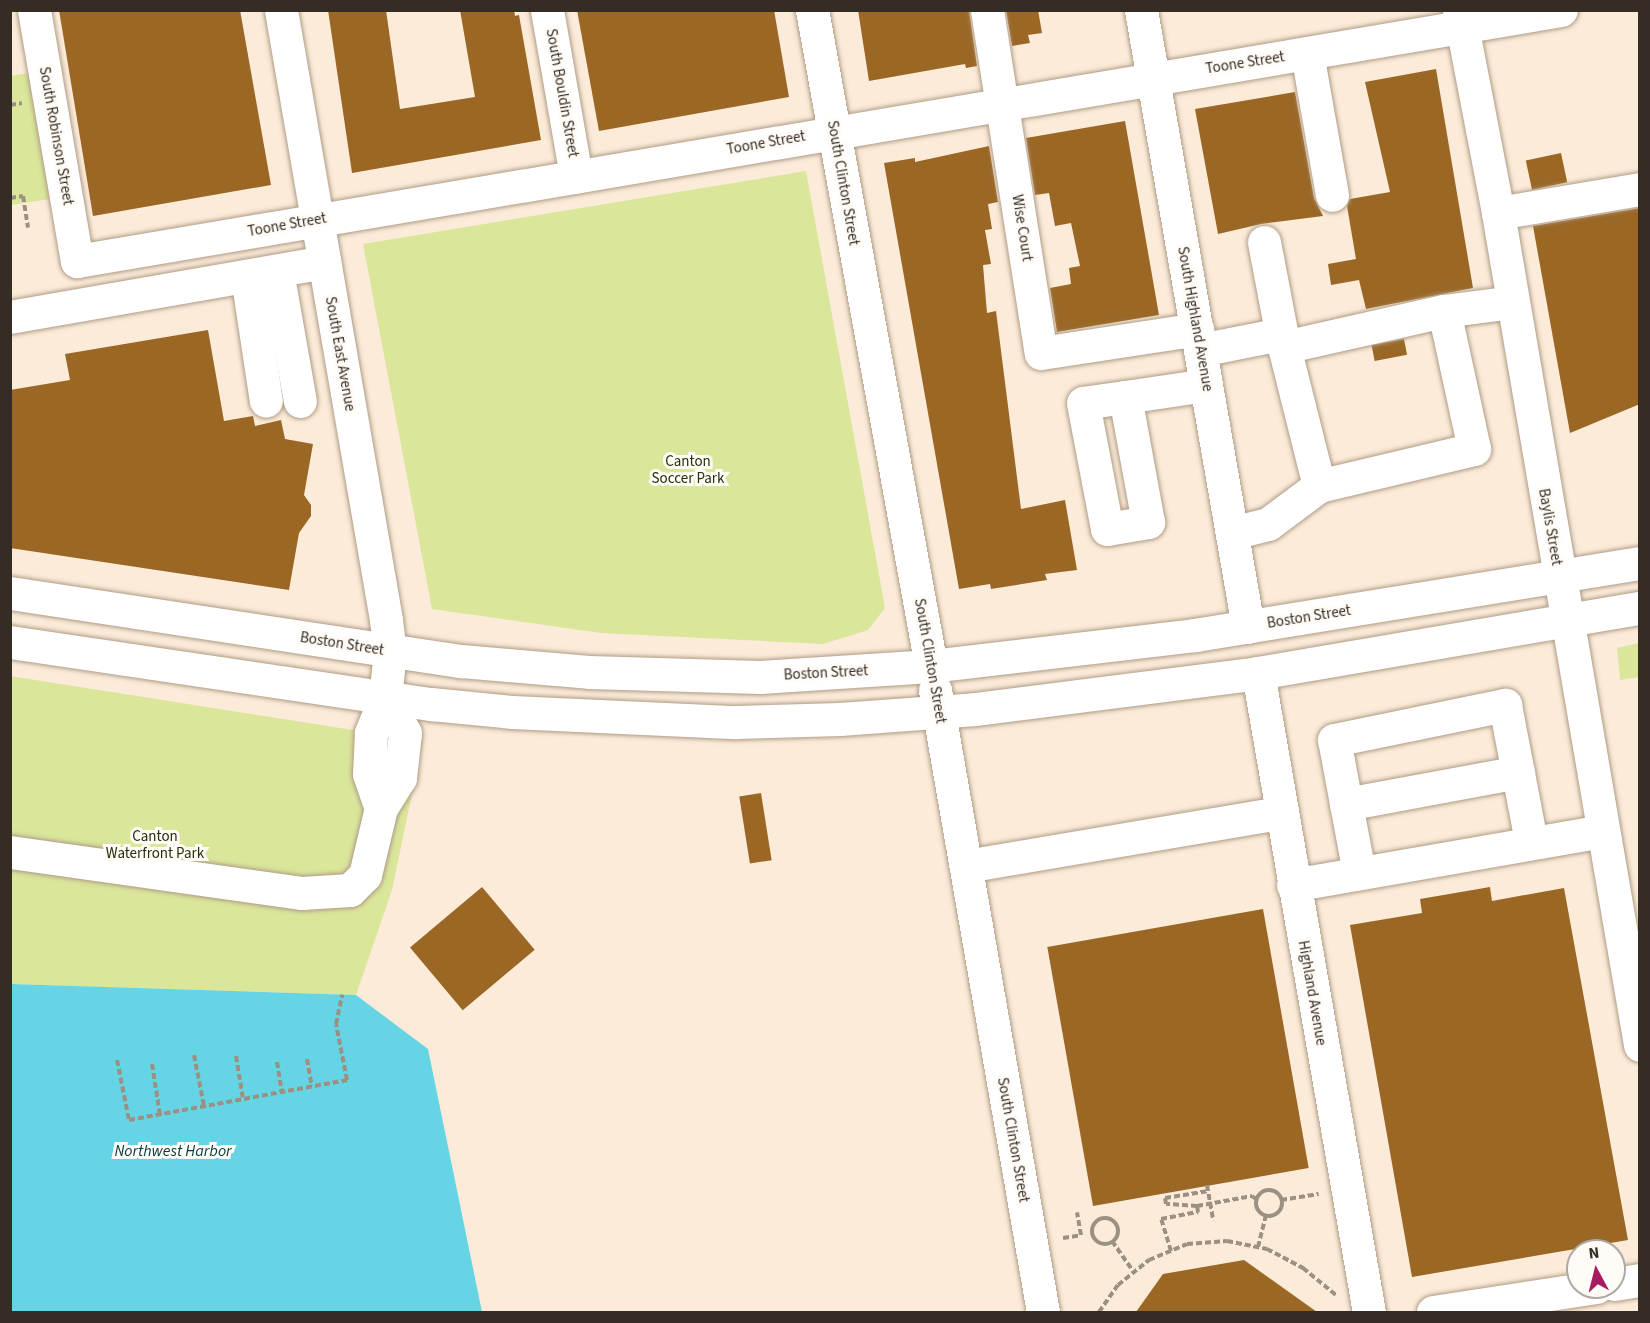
<!DOCTYPE html>
<style>
body{margin:0}
#map{position:relative;width:1650px;height:1323px;overflow:hidden;background:#fcebd9;font-family:"Source Sans 3",sans-serif}
div>[style]{position:absolute}
[style*='--x']{left:calc(var(--x)*1px);top:calc(var(--y)*1px);width:calc(var(--w)*1px);rotate:calc(var(--a)*1deg)}
.green>*{inset:0;background:#dae69a}
.water>*{inset:0;background:#65d4e4}
.building>*{inset:0;background:#9a6725;transform-origin:0 0}
.path>*{height:4px;margin-top:-2px;transform-origin:0;background:repeating-linear-gradient(90deg,#9c9082 0 6px,transparent 0 9px)}
.path>.ring{margin:-2px;padding:0;box-sizing:content-box;background:none;border:4px solid #9c9082;border-radius:50%}
.roads{filter:drop-shadow(0 0 2px #b09c86) drop-shadow(0 0 2px #b09c86)}
.minor>*{height:33px;margin:-16.5px;padding:0 16.5px;transform-origin:16.5px;border-radius:16.5px;background:#fff}
.major>*{height:33px;margin:-16.5px;padding:0 16.5px;transform-origin:16.5px;border-radius:16.5px;background:#fff}
span{translate:-50% -50%;white-space:nowrap;text-align:center;line-height:1.15;-webkit-text-stroke:6px #fffbf6;paint-order:stroke}
.street-label{font-size:15px;color:#352d24}
.park-label{font-size:15px;color:#2a2e0b}
.water-label{font-size:16px;color:#043b42;font-style:italic}
.frame{position:absolute;inset:0;border:12px solid #352d24;pointer-events:none}
.north{position:absolute;left:1566px;top:1239px;width:60px;height:60px;box-sizing:border-box;background:#fffbf6;border:2px solid #aea9a2;border-radius:50%;rotate:353deg;font-size:16px;font-weight:700;line-height:24px;text-align:center;color:#352d24}
.north::after{content:'';display:block;margin:auto;width:21px;height:27px;background:#a71c61;clip-path:polygon(50% 0,100% 100%,50% 72%,0 100%)}
</style>
<div id="map">
<div class="green">
<i style="clip-path:polygon(29px 73px,50px 199px,11px 205px,10px 76px)"></i>
<i style="clip-path:polygon(806px 171px,885px 608px,868px 630px,823px 644px,601px 633px,432px 609px,363px 244px)"></i>
<i style="clip-path:polygon(1639px 643px,1639px 677px,1620px 680px,1617px 648px)"></i>
<i style="clip-path:polygon(10px 676px,423px 741px,392px 890px,356px 995px,11px 984px)"></i>
</div>
<div class="water">
<i style="clip-path:polygon(11px 984px,356px 995px,428px 1049px,482px 1312px,11px 1312px)"></i>
</div>
<div class="building">
<i style="clip-path:polygon(59px 10px,240px 10px,271px 185px,93px 216px)"></i>
<i style="clip-path:polygon(328px 10px,386px 10px,400px 109px,475px 97px,460px 10px,514px 10px,515px 16px,519px 15px,541px 140px,352px 173px)"></i>
<i style="clip-path:polygon(577px 10px,774px 10px,789px 97px,599px 131px)"></i>
<i style="clip-path:polygon(858px 10px,969px 10px,977px 66px,966px 68px,965px 64px,869px 81px)"></i>
<i style="clip-path:polygon(1006px 10px,1038px 10px,1042px 33px,1028px 35px,1030px 43px,1012px 46px)"></i>
<i style="clip-path:polygon(1436px 69px,1473px 288px,1366px 309px,1359px 280px,1331px 285px,1328px 264px,1356px 259px,1347px 206px,1350px 199px,1390px 192px,1365px 82px)"></i>
<i style="clip-path:polygon(1295px 92px,1314px 198px,1323px 216px,1261px 224px,1218px 234px,1195px 109px)"></i>
<i style="clip-path:polygon(1125px 121px,1159px 315px,1057px 332px,1050px 288px,1071px 284px,1069px 268px,1080px 266px,1071px 223px,1055px 226px,1049px 193px,1035px 195px,1026px 138px)"></i>
<i style="clip-path:polygon(989px 146px,998px 202px,988px 204px,992px 229px,985px 230px,991px 264px,983px 265px,987px 313px,996px 311px,1021px 509px,1065px 500px,1077px 570px,1045px 574px,1047px 580px,991px 589px,990px 584px,959px 589px,884px 163px,915px 158px,915px 162px)"></i>
<i style="left:1561px;top:153px;width:30px;height:36px;rotate:78deg"></i>
<i style="clip-path:polygon(1640px 208px,1640px 404px,1570px 433px,1533px 226px)"></i>
<i style="clip-path:polygon(208px 330px,224px 421px,253px 416px,255px 426px,281px 420px,285px 439px,313px 444px,304px 495px,311px 505px,311px 516px,299px 533px,289px 590px,10px 548px,10px 390px,70px 380px,65px 354px)"></i>
<i style="left:1404px;top:339px;width:16px;height:33px;rotate:79deg"></i>
<i style="left:761px;top:793px;width:68px;height:22px;rotate:81deg"></i>
<i style="left:482px;top:887px;width:82px;height:94px;rotate:50deg"></i>
<i style="clip-path:polygon(1490px 887px,1492px 901px,1564px 888px,1628px 1240px,1412px 1277px,1350px 925px,1422px 913px,1420px 899px)"></i>
<i style="left:1263px;top:909px;width:263px;height:219px;rotate:80deg"></i>
<i style="clip-path:polygon(1244px 1260px,1317px 1312px,1136px 1312px,1163px 1274px)"></i>
</div>
<div class="path">
<i style="--x:10;--y:105;--w:12;--a:-9"></i>
<i style="--x:10;--y:198;--w:13;--a:-9"></i>
<i style="--x:23;--y:196;--w:32;--a:81"></i>
<i style="--x:194;--y:1055;--w:52;--a:78.9"></i>
<i style="--x:236;--y:1056;--w:44;--a:80.8"></i>
<i style="--x:307;--y:1059;--w:27;--a:80"></i>
<i style="--x:117;--y:1060;--w:61;--a:78.7"></i>
<i style="--x:129;--y:1120;--w:222;--a:-10.4"></i>
<i style="--x:347;--y:1080;--w:57;--a:-101.1"></i>
<i style="--x:336;--y:1024;--w:30;--a:-78"></i>
<i style="--x:277;--y:1062;--w:30;--a:81"></i>
<i style="--x:152;--y:1064;--w:52;--a:81.1"></i>
<i style="--x:1207;--y:1185;--w:36;--a:80"></i>
<i class="ring" style="left:1256px;top:1190px;width:22px;height:22px"></i>
<i style="--x:1281;--y:1200;--w:38;--a:-9"></i>
<i style="--x:1197;--y:1206;--w:56;--a:-10.3"></i>
<i style="--x:1252;--y:1196;--w:5;--a:37"></i>
<i class="ring" style="left:1092px;top:1218px;width:22px;height:22px"></i>
<i style="--x:1063;--y:1238;--w:18;--a:-9"></i>
<i style="--x:1081;--y:1235;--w:23;--a:-100"></i>
<i style="--x:1112;--y:1241;--w:38;--a:55"></i>
<i style="--x:1258;--y:1247;--w:32;--a:-76"></i>
<i style="--x:1171;--y:1251;--w:34;--a:-107"></i>
<i style="--x:1161;--y:1219;--w:38;--a:-11"></i>
<i style="--x:1198;--y:1212;--w:6;--a:-99"></i>
<i style="--x:1197;--y:1206;--w:31;--a:-176"></i>
<i style="--x:1166;--y:1204;--w:6;--a:-99"></i>
<i style="--x:1165;--y:1198;--w:44;--a:-9.2"></i>
<i style="--x:1099;--y:1312;--w:33;--a:-55"></i>
<i style="--x:1118;--y:1285;--w:40;--a:-39"></i>
<i style="--x:1149;--y:1260;--w:41;--a:-22.8"></i>
<i style="--x:1187;--y:1244;--w:40;--a:-4.3"></i>
<i style="--x:1227;--y:1241;--w:41;--a:11.3"></i>
<i style="--x:1267;--y:1249;--w:41;--a:27.8"></i>
<i style="--x:1303;--y:1268;--w:43;--a:39.3"></i>
</div>
<div class="roads">
<div class="minor">
<i style="--x:34;--y:10;--w:255;--a:80.3"></i>
<i style="--x:77;--y:261;--w:1505;--a:-9.6"></i>
<i style="--x:281;--y:10;--w:619;--a:80.23"></i>
<i style="--x:386;--y:620;--w:32;--a:83"></i>
<i style="--x:390;--y:652;--w:46;--a:96.2"></i>
<i style="--x:385;--y:698;--w:38;--a:112"></i>
<i style="--x:371;--y:733;--w:41;--a:92.8"></i>
<i style="--x:369;--y:774;--w:36;--a:71"></i>
<i style="--x:547;--y:10;--w:169;--a:80.1"></i>
<i style="--x:812;--y:10;--w:667;--a:79.72"></i>
<i style="--x:987;--y:10;--w:347;--a:81.1"></i>
<i style="--x:1041;--y:353;--w:158;--a:-8.7"></i>
<i style="--x:1141;--y:10;--w:626;--a:80.16"></i>
<i style="--x:1459;--y:10;--w:207;--a:79.1"></i>
<i style="--x:1498;--y:213;--w:844;--a:80.31"></i>
<i style="--x:1307;--y:53;--w:144;--a:80"></i>
<i style="--x:1498;--y:213;--w:144;--a:-9.6"></i>
<i style="--x:1264;--y:242;--w:107;--a:79.2"></i>
<i style="--x:277;--y:271;--w:132;--a:80"></i>
<i style="--x:247;--y:276;--w:126;--a:81.4"></i>
<i style="--x:1444;--y:311;--w:141;--a:77.7"></i>
<i style="--x:1474;--y:449;--w:159;--a:166.6"></i>
<i style="--x:1319;--y:486;--w:143;--a:-104.1"></i>
<i style="--x:1284;--y:347;--w:164;--a:-12.7"></i>
<i style="--x:1444;--y:311;--w:69;--a:-7.5"></i>
<i style="--x:10;--y:317;--w:319;--a:-9.9"></i>
<i style="--x:1200;--y:350;--w:83;--a:-11.2"></i>
<i style="--x:1125;--y:397;--w:42;--a:171.9"></i>
<i style="--x:1083;--y:403;--w:128;--a:79.2"></i>
<i style="--x:1107;--y:529;--w:42;--a:-9.7"></i>
<i style="--x:1148;--y:522;--w:127;--a:-100.4"></i>
<i style="--x:1125;--y:397;--w:82;--a:-8.4"></i>
<i style="--x:1232;--y:533;--w:37;--a:-14"></i>
<i style="--x:1268;--y:524;--w:64;--a:-36.7"></i>
<i style="--x:1258;--y:673;--w:649;--a:80.15"></i>
<i style="--x:1346;--y:804;--w:175;--a:-10.5"></i>
<i style="--x:10;--y:852;--w:295;--a:8"></i>
<i style="--x:302;--y:893;--w:48;--a:-3.6"></i>
<i style="--x:350;--y:890;--w:21;--a:-45"></i>
<i style="--x:365;--y:875;--w:69;--a:-76.6"></i>
<i style="--x:381;--y:808;--w:36;--a:-58"></i>
<i style="--x:400;--y:778;--w:45;--a:-83.7"></i>
<i style="--x:405;--y:733;--w:40;--a:-119.7"></i>
<i style="--x:966;--y:866;--w:319;--a:-9.6"></i>
<i style="--x:1359;--y:873;--w:135;--a:-100.6"></i>
<i style="--x:1334;--y:740;--w:175;--a:-11.6"></i>
<i style="--x:1505;--y:705;--w:138;--a:79.2"></i>
<i style="--x:1293;--y:885;--w:314;--a:-9.9"></i>
<i style="--x:1614;--y:1284;--w:26;--a:-9"></i>
<i style="--x:1433;--y:1312;--w:165;--a:-8.7"></i>
</div>
<div class="major">
<i style="--x:10;--y:593;--w:456;--a:8.6"></i>
<i style="--x:461;--y:661;--w:128;--a:4.9"></i>
<i style="--x:589;--y:672;--w:171;--a:1.7"></i>
<i style="--x:760;--y:677;--w:171;--a:-3.7"></i>
<i style="--x:931;--y:666;--w:266;--a:-6.7"></i>
<i style="--x:1195;--y:635;--w:451;--a:-9.2"></i>
<i style="--x:10;--y:642;--w:426;--a:8.4"></i>
<i style="--x:431;--y:704;--w:81;--a:5.6"></i>
<i style="--x:512;--y:712;--w:224;--a:2.6"></i>
<i style="--x:736;--y:722;--w:104;--a:-1.7"></i>
<i style="--x:840;--y:719;--w:135;--a:-4.2"></i>
<i style="--x:975;--y:709;--w:285;--a:-7.2"></i>
<i style="--x:1258;--y:673;--w:387;--a:-9.7"></i>
<i style="--x:935;--y:690;--w:631;--a:80.15"></i>
</div>
</div>
<div class="street-label">
<span style="left:1245px;top:63px;rotate:-9deg">Toone Street</span>
<span style="left:562px;top:93px;rotate:80deg">South Bouldin Street</span>
<span style="left:56px;top:136px;rotate:80deg">South Robinson Street</span>
<span style="left:766px;top:143px;rotate:-10deg">Toone Street</span>
<span style="left:843px;top:183px;rotate:80deg">South Clinton Street</span>
<span style="left:287px;top:225px;rotate:-10deg">Toone Street</span>
<span style="left:1022px;top:228px;rotate:81deg">Wise Court</span>
<span style="left:1195px;top:319px;rotate:80deg">South Highland Avenue</span>
<span style="left:340px;top:354px;rotate:80deg">South East Avenue</span>
<span style="left:1550px;top:527px;rotate:80deg">Baylis Street</span>
<span style="left:1309px;top:617px;rotate:-9deg">Boston Street</span>
<span style="left:342px;top:644px;rotate:9deg">Boston Street</span>
<span style="left:930px;top:661px;rotate:80deg">South Clinton Street</span>
<span style="left:826px;top:673px;rotate:-3deg">Boston Street</span>
<span style="left:1312px;top:993px;rotate:80deg">Highland Avenue</span>
<span style="left:1013px;top:1140px;rotate:80deg">South Clinton Street</span>
</div>
<div class="park-label">
<span style="left:688px;top:470px">Canton<br>Soccer Park</span>
<span style="left:155px;top:845px">Canton<br>Waterfront Park</span>
</div>
<div class="water-label">
<span style="left:173px;top:1151px">Northwest Harbor</span>
</div>
<div class="frame"></div>
<div class="north">N</div>
</div>
